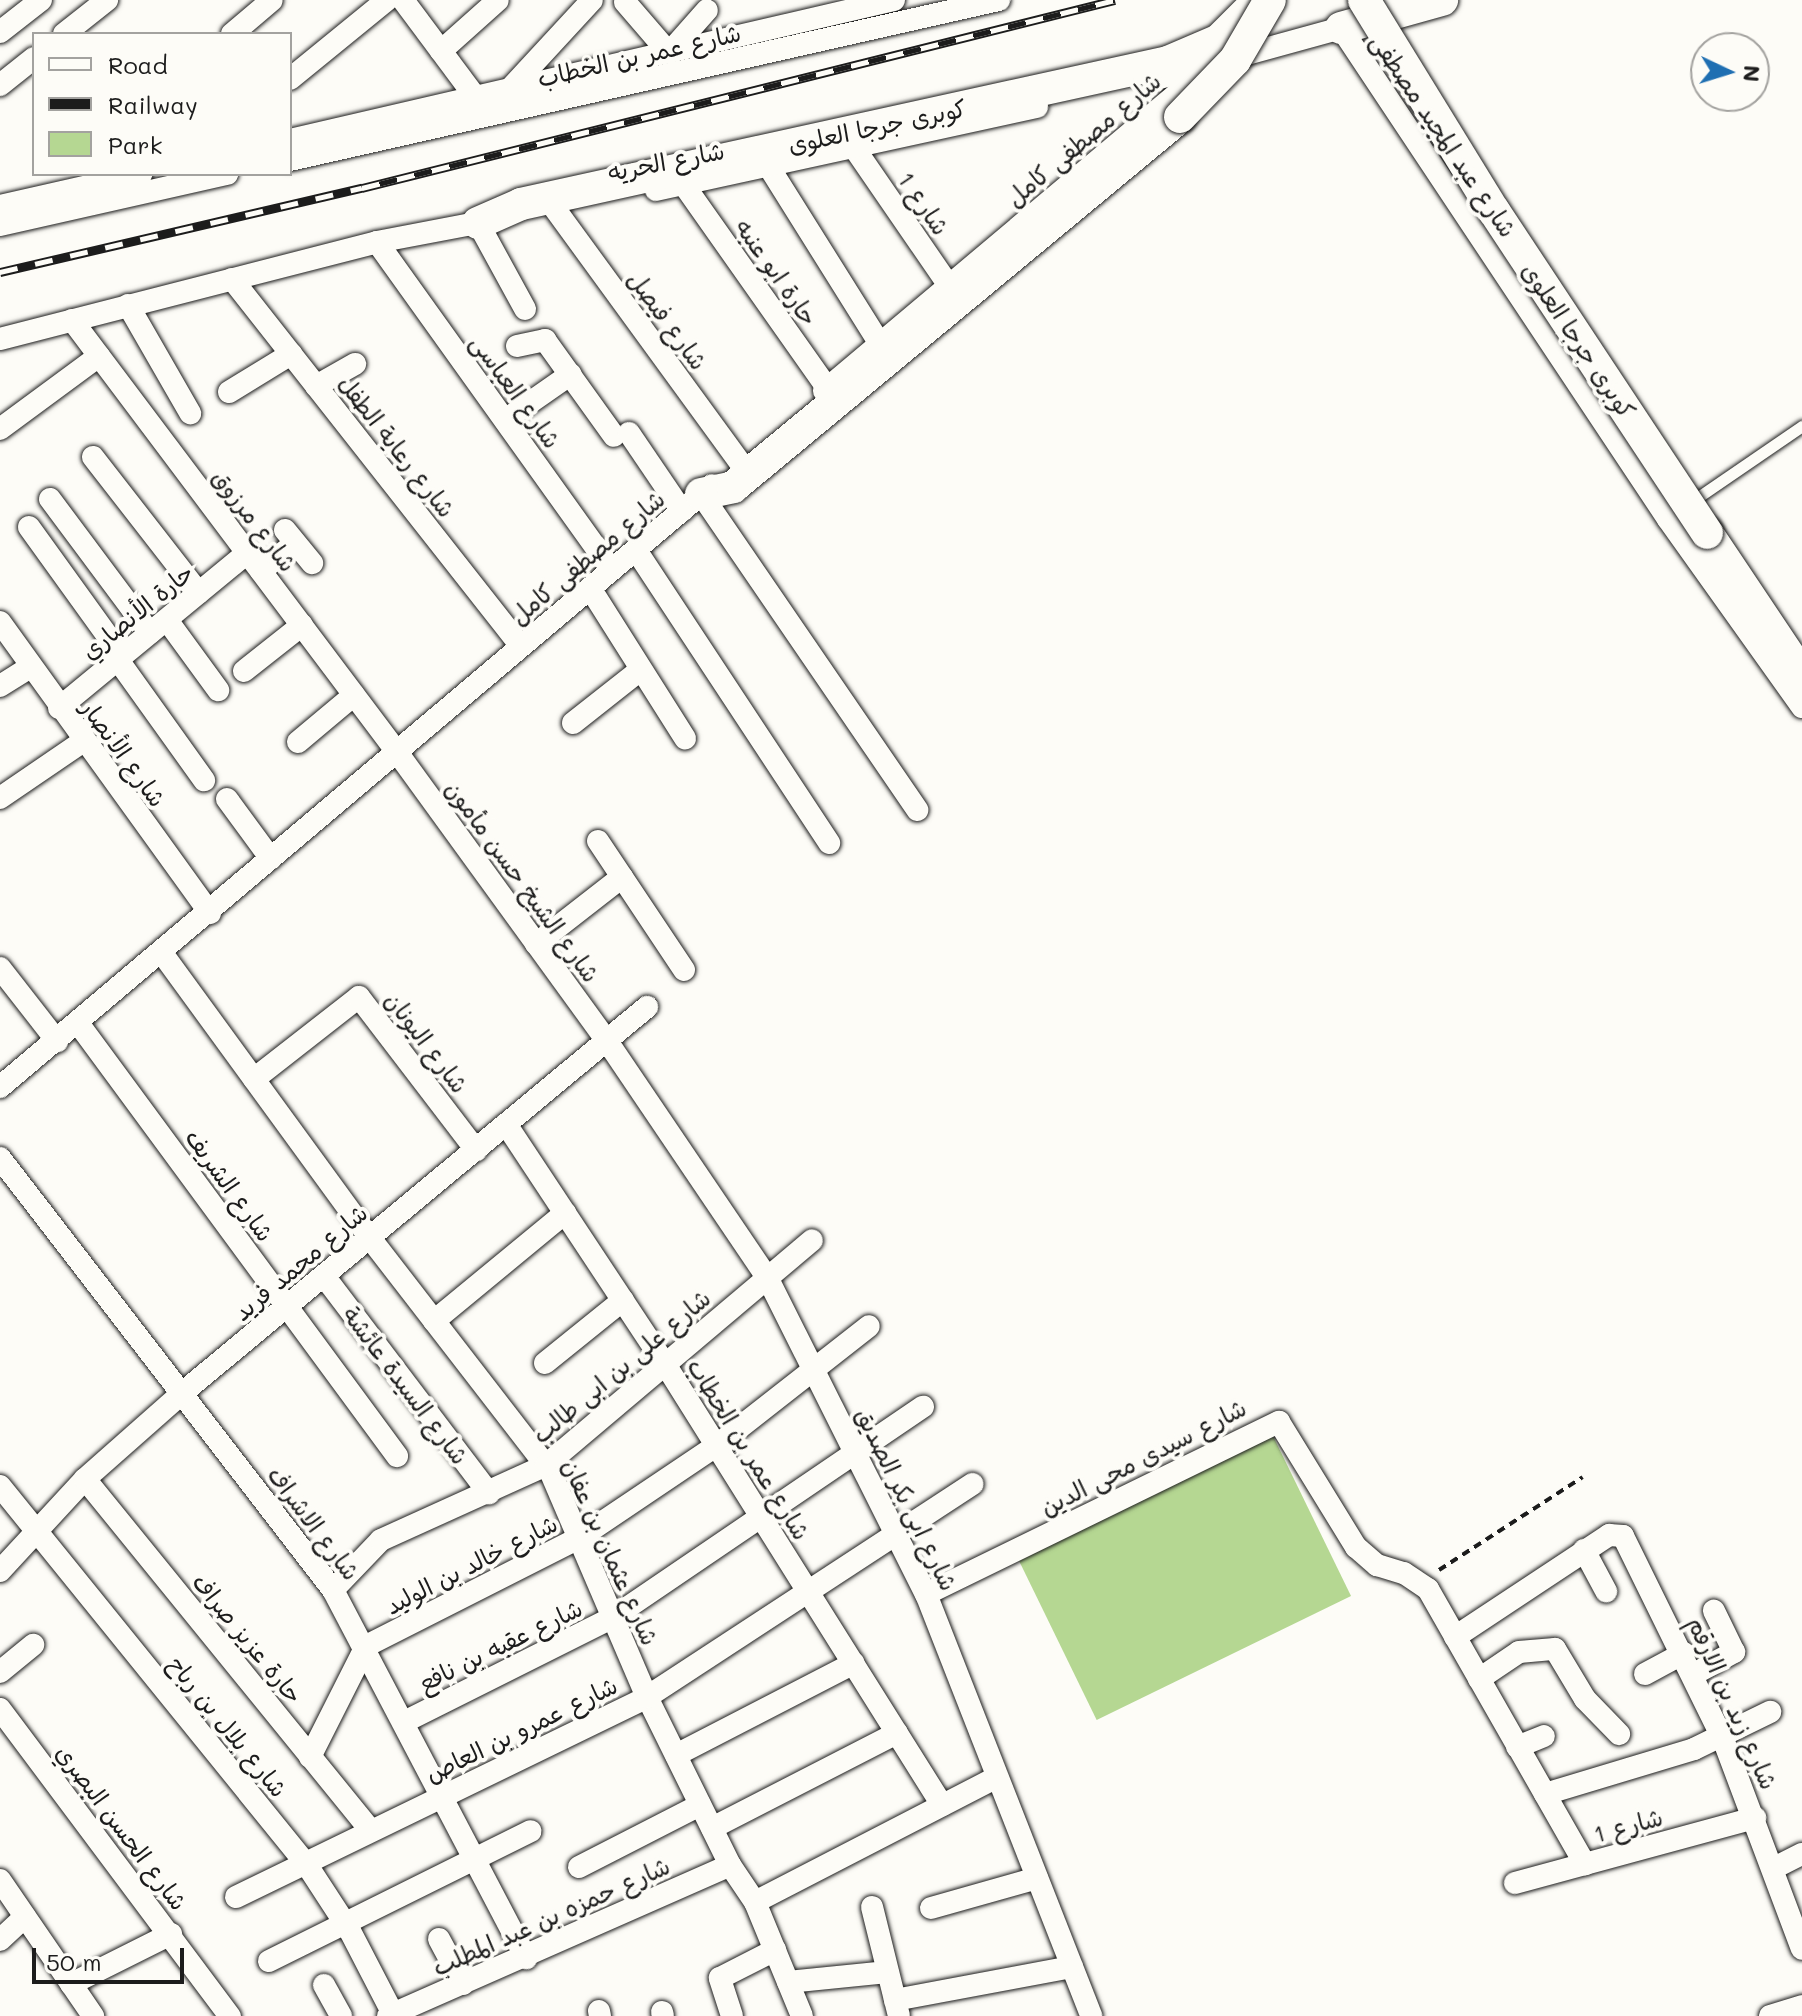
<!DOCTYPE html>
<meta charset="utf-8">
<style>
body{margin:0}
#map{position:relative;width:1802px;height:2016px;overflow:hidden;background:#fdfcf7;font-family:Mali,"Playpen Sans Arabic",sans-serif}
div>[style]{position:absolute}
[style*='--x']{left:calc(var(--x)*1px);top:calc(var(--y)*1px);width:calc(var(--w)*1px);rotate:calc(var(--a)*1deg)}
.green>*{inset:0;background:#b5d792;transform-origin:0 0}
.path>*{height:4px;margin-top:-2px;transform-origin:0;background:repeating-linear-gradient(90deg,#1c1c1c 0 8px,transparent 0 14px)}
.roads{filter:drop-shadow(0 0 2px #1c1c1c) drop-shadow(0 0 2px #1c1c1c)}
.lane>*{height:11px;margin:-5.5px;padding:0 5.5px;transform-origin:5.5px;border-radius:5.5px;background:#fdfcf7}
.street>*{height:22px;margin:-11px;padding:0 11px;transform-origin:11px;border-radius:11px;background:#fdfcf7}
.secondary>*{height:32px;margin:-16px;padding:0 16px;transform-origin:16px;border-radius:16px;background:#fdfcf7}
.rail>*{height:9px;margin-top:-4.5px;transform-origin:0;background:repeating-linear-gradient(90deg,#fdfcf7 0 18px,#1c1c1c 0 36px);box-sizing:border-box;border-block:2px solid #1c1c1c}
.bridges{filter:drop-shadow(0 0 2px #1c1c1c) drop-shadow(0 0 2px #1c1c1c)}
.secondary-bridge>*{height:32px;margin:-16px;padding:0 16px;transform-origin:16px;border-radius:16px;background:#fdfcf7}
span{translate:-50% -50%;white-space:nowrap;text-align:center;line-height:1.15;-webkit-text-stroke:8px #fdfcf7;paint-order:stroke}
.street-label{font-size:24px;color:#1c1c1c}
.legend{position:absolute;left:32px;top:32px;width:260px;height:144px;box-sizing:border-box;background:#fdfcf7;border:2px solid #a3a29f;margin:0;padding:10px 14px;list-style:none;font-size:24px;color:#1c1c1c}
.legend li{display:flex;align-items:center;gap:16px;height:40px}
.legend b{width:40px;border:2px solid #a3a29f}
.north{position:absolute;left:1690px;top:32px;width:80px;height:80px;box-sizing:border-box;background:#fdfcf7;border:2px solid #a3a29f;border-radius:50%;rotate:94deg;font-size:22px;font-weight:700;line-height:32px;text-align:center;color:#1c1c1c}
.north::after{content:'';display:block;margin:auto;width:28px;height:36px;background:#1f6fb2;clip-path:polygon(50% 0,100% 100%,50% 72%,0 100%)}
.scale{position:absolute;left:32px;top:1948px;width:152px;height:36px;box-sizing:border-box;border:4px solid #1c1c1c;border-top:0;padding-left:10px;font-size:24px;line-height:28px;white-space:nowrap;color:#1c1c1c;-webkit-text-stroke:6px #fdfcf7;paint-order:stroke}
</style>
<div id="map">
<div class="green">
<i style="left:1273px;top:1436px;width:178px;height:283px;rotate:64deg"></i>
</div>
<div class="path">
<i style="--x:1439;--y:1570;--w:171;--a:-32.9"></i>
</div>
<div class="roads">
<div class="lane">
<i style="--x:1691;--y:502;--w:135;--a:-34.4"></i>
</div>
<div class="street">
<i style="--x:403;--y:0;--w:122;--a:53.3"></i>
<i style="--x:625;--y:2;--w:67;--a:49.2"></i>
<i style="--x:669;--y:53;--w:57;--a:-48.5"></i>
<i style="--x:0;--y:32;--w:52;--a:-38"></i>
<i style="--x:64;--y:34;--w:55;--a:-38.3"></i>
<i style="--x:232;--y:34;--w:52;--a:-40.4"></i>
<i style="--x:441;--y:51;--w:76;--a:-41.8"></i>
<i style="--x:290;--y:79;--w:125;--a:-39.2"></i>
<i style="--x:1156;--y:79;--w:192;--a:-15.4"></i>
<i style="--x:1341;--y:28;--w:590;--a:56.34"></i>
<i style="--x:1668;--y:519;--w:231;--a:54.5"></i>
<i style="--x:0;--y:85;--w:43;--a:-38.5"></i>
<i style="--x:509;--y:90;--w:122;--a:-47.3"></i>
<i style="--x:290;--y:140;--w:620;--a:-13.05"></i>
<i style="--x:855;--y:149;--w:166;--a:55.5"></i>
<i style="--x:290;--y:160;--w:727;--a:-12.72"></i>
<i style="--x:769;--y:167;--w:209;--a:57.9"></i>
<i style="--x:684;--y:185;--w:248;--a:54.8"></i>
<i style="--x:656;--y:190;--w:390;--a:-12.3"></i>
<i style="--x:0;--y:206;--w:145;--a:-12.8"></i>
<i style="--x:555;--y:209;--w:314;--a:53.9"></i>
<i style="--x:478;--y:223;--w:98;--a:61.3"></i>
<i style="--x:0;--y:225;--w:233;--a:-12.7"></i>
<i style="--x:377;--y:242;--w:403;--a:54.4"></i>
<i style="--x:232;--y:279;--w:467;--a:51.8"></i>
<i style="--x:128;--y:305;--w:125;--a:60.1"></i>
<i style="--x:72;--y:320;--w:541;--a:53.05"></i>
<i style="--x:397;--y:752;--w:357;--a:54"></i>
<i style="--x:607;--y:1041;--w:285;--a:55.9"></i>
<i style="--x:767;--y:1277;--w:355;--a:63.4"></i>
<i style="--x:926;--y:1594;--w:453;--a:68.6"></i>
<i style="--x:0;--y:339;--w:389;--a:-14.4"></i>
<i style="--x:377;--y:242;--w:117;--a:-10.8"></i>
<i style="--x:517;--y:346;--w:29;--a:-12"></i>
<i style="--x:545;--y:340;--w:118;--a:54.3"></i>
<i style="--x:316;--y:386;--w:45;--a:-29.4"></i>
<i style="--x:824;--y:391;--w:497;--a:-40.1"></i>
<i style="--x:229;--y:392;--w:73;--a:-31.5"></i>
<i style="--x:505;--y:420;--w:80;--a:-34.9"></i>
<i style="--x:0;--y:429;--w:123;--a:-36.4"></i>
<i style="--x:629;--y:433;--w:94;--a:55.8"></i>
<i style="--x:93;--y:457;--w:172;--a:52.1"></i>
<i style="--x:701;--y:494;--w:383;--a:55.6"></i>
<i style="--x:50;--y:499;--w:167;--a:53.3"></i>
<i style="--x:29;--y:527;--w:159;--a:54.2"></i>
<i style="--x:285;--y:530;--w:43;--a:50.7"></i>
<i style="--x:636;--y:550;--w:351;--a:56.6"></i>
<i style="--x:261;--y:571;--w:44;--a:-39.5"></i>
<i style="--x:590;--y:588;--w:178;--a:57.7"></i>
<i style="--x:167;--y:620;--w:87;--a:53.9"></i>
<i style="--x:0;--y:622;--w:359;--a:54.2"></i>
<i style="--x:118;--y:660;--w:148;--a:54.4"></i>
<i style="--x:244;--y:671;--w:74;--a:-38.4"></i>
<i style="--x:0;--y:686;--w:36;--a:-32"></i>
<i style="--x:59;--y:708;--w:244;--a:-39.5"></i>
<i style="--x:573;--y:723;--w:85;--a:-38.3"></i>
<i style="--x:298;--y:742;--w:73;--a:-40"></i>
<i style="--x:0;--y:798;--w:99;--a:-34.3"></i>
<i style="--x:227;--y:799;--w:74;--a:53.7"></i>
<i style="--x:598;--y:841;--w:155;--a:56.3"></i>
<i style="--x:536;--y:944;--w:109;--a:-37.9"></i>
<i style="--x:162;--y:953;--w:353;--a:53.9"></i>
<i style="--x:370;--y:1238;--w:294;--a:52.3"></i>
<i style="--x:550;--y:1471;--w:246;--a:66.8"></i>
<i style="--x:647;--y:1697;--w:187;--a:63.7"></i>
<i style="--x:730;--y:1865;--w:45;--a:56"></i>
<i style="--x:755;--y:1902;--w:272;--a:-27.3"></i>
<i style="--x:0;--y:968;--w:93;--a:52"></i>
<i style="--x:78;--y:1023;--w:538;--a:53.62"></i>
<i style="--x:254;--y:1079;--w:133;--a:-38"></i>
<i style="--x:359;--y:997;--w:193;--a:52.6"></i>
<i style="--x:0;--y:1087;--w:932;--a:-40.21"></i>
<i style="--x:506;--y:1124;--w:288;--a:56.5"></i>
<i style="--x:665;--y:1364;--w:521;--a:57.87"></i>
<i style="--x:0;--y:1158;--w:545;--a:52.37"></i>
<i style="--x:333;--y:1590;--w:416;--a:62.3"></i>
<i style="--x:324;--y:1276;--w:273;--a:52.8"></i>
<i style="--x:434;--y:1321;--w:170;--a:-39.5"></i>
<i style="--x:545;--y:1363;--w:100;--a:-38.9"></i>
<i style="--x:85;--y:1479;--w:452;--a:50.9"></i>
<i style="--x:0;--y:1486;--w:484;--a:51"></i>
<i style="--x:305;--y:1862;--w:82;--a:56.9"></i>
<i style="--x:350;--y:1931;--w:93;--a:62.6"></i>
<i style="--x:1584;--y:1550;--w:47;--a:61.8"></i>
<i style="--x:0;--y:1571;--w:125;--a:-47.3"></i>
<i style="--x:85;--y:1479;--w:128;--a:-41.5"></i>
<i style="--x:181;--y:1394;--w:606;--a:-39.71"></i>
<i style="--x:333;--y:1590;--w:69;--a:-46.2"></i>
<i style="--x:381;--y:1540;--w:181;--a:-24.4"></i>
<i style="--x:546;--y:1465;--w:348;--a:-40.2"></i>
<i style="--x:926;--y:1594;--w:393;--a:-26"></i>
<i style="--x:1279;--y:1422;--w:147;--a:58.4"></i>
<i style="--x:1356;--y:1547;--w:28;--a:41"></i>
<i style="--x:1377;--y:1565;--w:28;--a:17"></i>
<i style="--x:1404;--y:1573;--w:29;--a:34"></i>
<i style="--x:1428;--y:1589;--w:317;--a:60.3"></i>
<i style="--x:1455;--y:1637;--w:185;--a:-33.5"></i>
<i style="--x:1609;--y:1535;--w:14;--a:4"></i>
<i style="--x:1623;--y:1536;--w:226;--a:63.8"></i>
<i style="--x:1723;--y:1739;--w:224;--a:69.4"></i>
<i style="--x:0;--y:1672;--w:43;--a:-39.3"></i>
<i style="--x:1645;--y:1674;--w:44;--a:-28.3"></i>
<i style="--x:1694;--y:1674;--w:46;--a:-28.8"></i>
<i style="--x:1734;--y:1652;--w:46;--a:-116"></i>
<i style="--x:1479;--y:1679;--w:48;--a:-34"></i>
<i style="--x:1519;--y:1652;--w:36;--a:-5"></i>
<i style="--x:1555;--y:1649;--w:58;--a:59"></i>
<i style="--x:1585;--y:1699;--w:49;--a:45.8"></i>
<i style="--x:0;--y:1709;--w:384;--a:53.2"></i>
<i style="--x:406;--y:1721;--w:230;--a:-26.6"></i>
<i style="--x:612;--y:1618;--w:376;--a:-34.2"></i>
<i style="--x:1517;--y:1747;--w:29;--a:-22"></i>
<i style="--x:676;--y:1755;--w:200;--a:-27.3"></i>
<i style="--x:310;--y:1757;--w:124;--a:-63.2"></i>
<i style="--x:366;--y:1646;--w:239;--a:-26.9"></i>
<i style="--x:579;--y:1538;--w:165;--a:-33.9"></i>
<i style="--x:716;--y:1446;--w:194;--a:-38.1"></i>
<i style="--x:1545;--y:1794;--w:156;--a:-16.8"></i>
<i style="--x:1694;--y:1749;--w:85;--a:-26"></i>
<i style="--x:712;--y:1828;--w:208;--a:-27.2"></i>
<i style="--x:579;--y:1867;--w:136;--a:-27.1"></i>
<i style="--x:1774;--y:1868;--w:31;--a:-27"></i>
<i style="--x:0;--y:1880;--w:165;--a:55.6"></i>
<i style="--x:1515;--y:1883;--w:249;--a:-15.2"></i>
<i style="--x:236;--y:1897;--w:457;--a:-25.9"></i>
<i style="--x:647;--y:1697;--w:389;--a:-33.2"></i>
<i style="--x:755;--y:1902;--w:123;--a:67.6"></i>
<i style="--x:872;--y:1907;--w:112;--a:76.1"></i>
<i style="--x:931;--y:1908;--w:110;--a:-15.8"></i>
<i style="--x:439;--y:1939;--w:51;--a:61.9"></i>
<i style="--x:0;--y:1940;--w:34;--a:-43"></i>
<i style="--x:269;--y:1961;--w:292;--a:-26.4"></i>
<i style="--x:788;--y:1982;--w:100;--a:-5.7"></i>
<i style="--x:71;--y:1984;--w:112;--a:-26.6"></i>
<i style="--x:324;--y:1985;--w:35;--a:61"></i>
<i style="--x:895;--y:2000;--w:180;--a:-10.6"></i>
<i style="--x:599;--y:2011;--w:5;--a:79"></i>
<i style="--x:662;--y:2012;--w:4;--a:76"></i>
<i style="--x:388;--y:2016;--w:374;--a:-23.8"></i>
<i style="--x:732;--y:2016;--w:40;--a:-108"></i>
<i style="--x:720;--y:1978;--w:62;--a:-27"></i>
<i style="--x:1770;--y:2016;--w:34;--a:-17"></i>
</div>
<div class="secondary">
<i style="--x:1341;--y:28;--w:105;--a:-15.5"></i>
<i style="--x:478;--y:223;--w:47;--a:-23.8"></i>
<i style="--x:521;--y:204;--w:662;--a:-12.38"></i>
<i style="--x:1168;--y:62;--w:56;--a:-23.3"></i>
<i style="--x:1219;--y:40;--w:57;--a:-45"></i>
<i style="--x:701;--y:494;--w:33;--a:-12"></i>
<i style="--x:733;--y:487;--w:580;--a:-39.62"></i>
<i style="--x:1707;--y:533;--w:171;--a:56.2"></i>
</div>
</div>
<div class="rail">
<i style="--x:0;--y:272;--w:372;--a:-13.1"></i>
<i style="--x:362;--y:188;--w:776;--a:-14.02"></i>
</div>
<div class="bridges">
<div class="secondary-bridge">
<i style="--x:1364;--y:0;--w:248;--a:58.4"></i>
<i style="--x:1494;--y:211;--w:386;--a:56.5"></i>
<i style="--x:1180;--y:117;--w:79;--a:-46"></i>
<i style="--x:1235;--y:60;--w:69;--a:-59.7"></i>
</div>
</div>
<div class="street-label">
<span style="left:639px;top:55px;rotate:-13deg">شارع عمر بن الخطاب</span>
<span style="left:877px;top:126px;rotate:-12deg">كوبرى جرجا العلوى</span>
<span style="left:1444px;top:135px;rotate:56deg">شارع عبد المجيد مصطفى</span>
<span style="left:1083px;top:139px;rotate:-40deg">شارع مصطفى كامل</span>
<span style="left:666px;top:161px;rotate:-11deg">شارع الحريه</span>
<span style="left:924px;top:203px;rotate:56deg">شارع 1</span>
<span style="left:777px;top:272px;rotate:55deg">حارة ابو عنبه</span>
<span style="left:668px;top:320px;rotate:54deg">شارع فيصل</span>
<span style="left:1579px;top:340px;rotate:56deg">كوبرى جرجا العلوى</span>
<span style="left:516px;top:391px;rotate:54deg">شارع العباسى</span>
<span style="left:397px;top:446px;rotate:52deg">شارع رعاية الطفل</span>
<span style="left:255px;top:520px;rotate:53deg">شارع مرزوق</span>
<span style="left:587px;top:557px;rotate:-40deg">شارع مصطفى كامل</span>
<span style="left:137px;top:611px;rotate:-39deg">حارة الأنصاري</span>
<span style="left:124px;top:753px;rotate:54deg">شارع الأنصار</span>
<span style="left:523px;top:881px;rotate:54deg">شارع الشيخ حسن مأمون</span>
<span style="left:427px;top:1042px;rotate:53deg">شارع اليونان</span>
<span style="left:230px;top:1185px;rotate:54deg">شارع الشريف</span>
<span style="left:300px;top:1262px;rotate:-40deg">شارع محمد فريد</span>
<span style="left:621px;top:1366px;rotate:-40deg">شارع على بن ابى طالب</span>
<span style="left:406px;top:1385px;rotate:53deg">شارع السيدة عائشة</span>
<span style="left:749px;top:1449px;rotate:58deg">شارع عمر بن الخطاب</span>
<span style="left:1143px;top:1457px;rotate:-27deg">شارع سيدى محى الدين</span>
<span style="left:907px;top:1499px;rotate:64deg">شارع ابى بكر الصديق</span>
<span style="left:314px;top:1523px;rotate:53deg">شارع الاشراف</span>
<span style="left:611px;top:1552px;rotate:66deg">شارع عثمان بن عفان</span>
<span style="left:471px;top:1564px;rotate:-27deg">شارع خالد بن الوليد</span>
<span style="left:248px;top:1638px;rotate:51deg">حارة عزيز صراف</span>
<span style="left:500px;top:1645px;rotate:-26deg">شارع عقبه بن نافع</span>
<span style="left:1733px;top:1703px;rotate:66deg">شارع زيد بن الارقم</span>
<span style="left:228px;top:1726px;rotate:51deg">شارع بلال بن رباح</span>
<span style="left:521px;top:1729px;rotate:-26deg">شارع عمرو بن العاص</span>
<span style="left:1628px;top:1825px;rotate:-15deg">شارع 1</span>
<span style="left:122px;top:1827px;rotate:53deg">شارع الحسن البصري</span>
<span style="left:551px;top:1916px;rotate:-24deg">شارع حمزه بن عبد المطلب</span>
</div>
<ul class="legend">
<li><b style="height:10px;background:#fdfcf7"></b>Road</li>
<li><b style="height:10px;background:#1c1c1c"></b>Railway</li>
<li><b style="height:22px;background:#b5d792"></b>Park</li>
</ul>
<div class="north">N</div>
<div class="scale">50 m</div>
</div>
